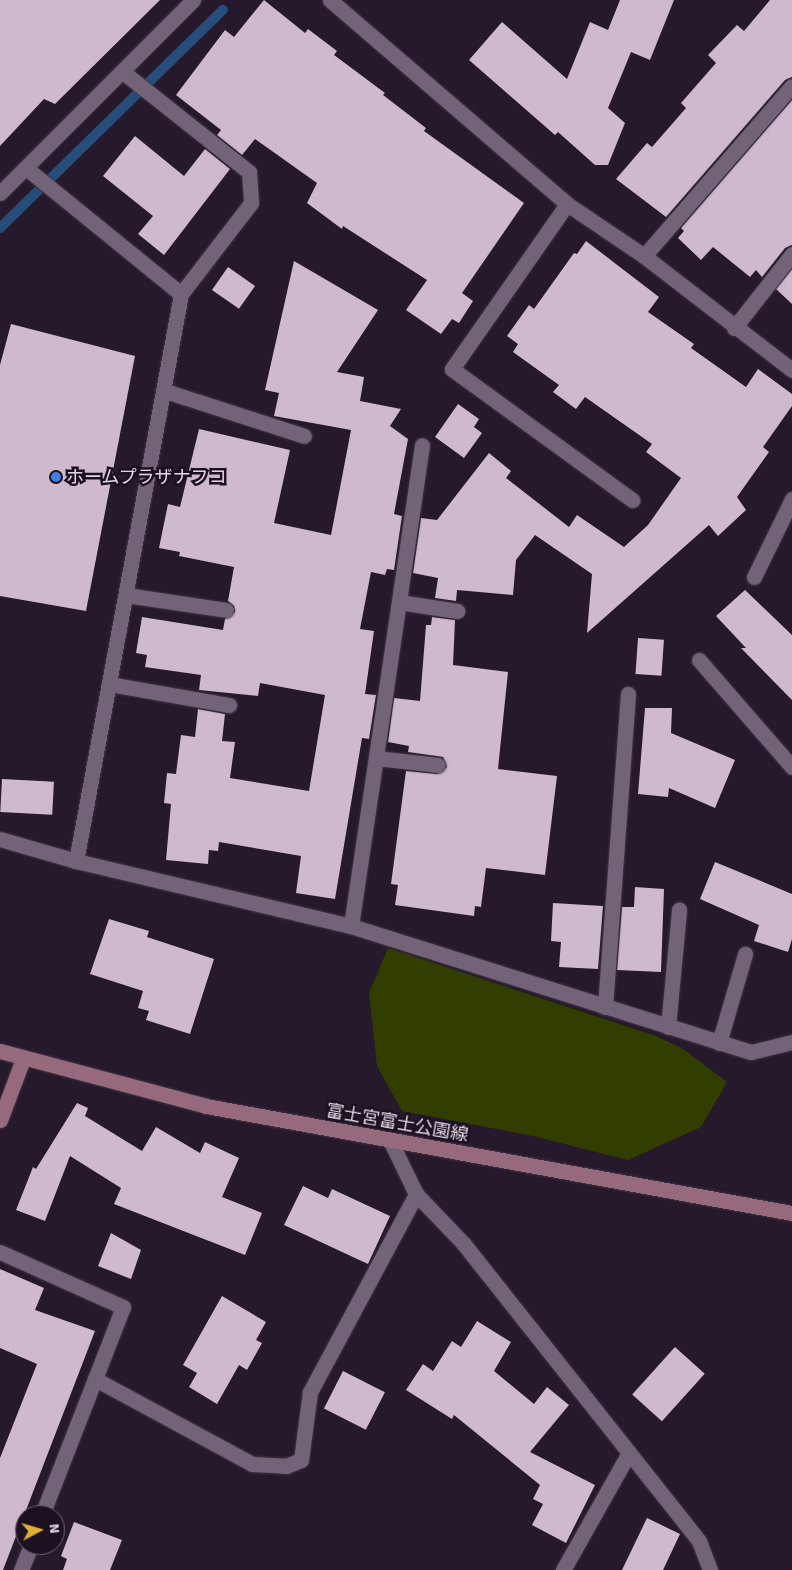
<!DOCTYPE html>
<meta charset="utf-8">
<style>
body{margin:0}
#map{position:relative;width:792px;height:1570px;overflow:hidden;background:#26192b;font-family:Signika,"Noto Sans JP",sans-serif}
div>[style]{position:absolute}
[style*='--x']{left:calc(var(--x)*1px);top:calc(var(--y)*1px);width:calc(var(--w)*1px);rotate:calc(var(--a)*1deg)}
.green>*{inset:0;background:#323e00}
.stream>*{height:10px;margin:-5px;padding:0 5px;transform-origin:5px;border-radius:5px;background:#274d7b}
.building>*{inset:0;background:#cfb9ce;transform-origin:0 0}
.roads{filter:drop-shadow(0 0 1px #413745) drop-shadow(0 0 1px #413745)}
.street>*{height:15px;margin:-7.5px;padding:0 7.5px;transform-origin:7.5px;border-radius:7.5px;background:#726378}
.secondary>*{height:15px;margin:-7.5px;padding:0 7.5px;transform-origin:7.5px;border-radius:7.5px;background:#966a7c}
.dots>*{width:14px;height:14px;translate:-50% -50%;box-sizing:border-box;border:2px solid #1c1021;border-radius:50%}
span{translate:-50% -50%;white-space:nowrap;text-align:center;line-height:1.15;-webkit-text-stroke:5px #1c1021;paint-order:stroke}
.poi-label{font-size:18px;color:#e0d7e3}
.left{translate:0 -50%;text-align:left}
.street-label{font-size:18px;color:#e0d7e3}
.north{position:absolute;left:15px;top:1505px;width:50px;height:50px;box-sizing:border-box;background:#1c1021;border:1px solid #6a606f;border-radius:50%;rotate:84deg;font-size:14px;font-weight:700;line-height:20px;text-align:center;color:#e0d7e3}
.north::after{content:'';display:block;margin:auto;width:18px;height:22px;background:#e0b034;clip-path:polygon(50% 0,100% 100%,50% 72%,0 100%)}
</style>
<div id="map">
<div class="green">
<i style="clip-path:polygon(388px 948px,656px 1036px,683px 1049px,727px 1082px,701px 1127px,628px 1160px,533px 1136px,402px 1111px,377px 1066px,369px 993px)"></i>
</div>
<div class="stream">
<i style="--x:0;--y:228;--w:312;--a:-44.4"></i>
</div>
<div class="building">
<i style="clip-path:polygon(0 0,160px 0,55px 104px,44px 99px,0 146px)"></i>
<i style="clip-path:polygon(264px 0,305px 33px,308px 29px,337px 51px,334px 55px,385px 93px,383px 95px,426px 128px,424px 131px,524px 203px,462px 293px,473px 301px,459px 323px,452px 319px,441px 334px,406px 310px,427px 280px,343px 226px,342px 229px,307px 203px,317px 183px,255px 139px,242px 155px,217px 135px,221px 130px,176px 95px,225px 30px,234px 37px)"></i>
<i style="clip-path:polygon(620px 0,674px 0,650px 60px,631px 52px,608px 108px,625px 123px,608px 165px,595px 165px,558px 132px,555px 135px,469px 60px,502px 22px,567px 79px,590px 22px,608px 30px)"></i>
<i style="clip-path:polygon(770px 0,792px 0,792px 77px,785px 80px,666px 217px,616px 179px,647px 143px,652px 147px,686px 108px,681px 103px,716px 63px,708px 55px,737px 25px,744px 31px)"></i>
<i style="clip-path:polygon(792px 100px,792px 245px,785px 248px,762px 277px,756px 270px,750px 277px,713px 247px,701px 260px,678px 238px,684px 231px,681px 228px)"></i>
<i style="clip-path:polygon(135px 136px,184px 176px,205px 149px,230px 169px,164px 255px,138px 234px,153px 216px,103px 176px)"></i>
<i style="clip-path:polygon(586px 241px,659px 297px,648px 312px,694px 344px,691px 348px,746px 387px,758px 369px,792px 394px,792px 406px,763px 447px,769px 452px,737px 497px,746px 510px,718px 536px,709px 525px,587px 633px,592px 574px,535px 535px,516px 560px,513px 595px,457px 590px,456px 601px,435px 598px,438px 578px,413px 573px,421px 518px,437px 520px,489px 453px,511px 471px,506px 478px,569px 527px,577px 515px,624px 547px,648px 525px,681px 478px,646px 452px,652px 444px,585px 397px,576px 409px,553px 392px,559px 385px,513px 352px,518px 344px,507px 336px,529px 305px,534px 309px,574px 253px,577px 254px)"></i>
<i style="clip-path:polygon(294px 261px,378px 310px,337px 372px,364px 377px,360px 401px,401px 409px,390px 426px,408px 439px,394px 514px,402px 516px,394px 570px,387px 569px,385px 575px,371px 572px,360px 629px,374px 631px,365px 694px,376px 695px,369px 739px,362px 738px,335px 899px,296px 893px,301px 856px,219px 842px,218px 851px,209px 850px,208px 864px,166px 860px,171px 804px,164px 803px,167px 773px,176px 774px,181px 735px,195px 737px,198px 709px,225px 714px,222px 741px,235px 742px,230px 778px,309px 791px,325px 695px,260px 683px,258px 696px,199px 690px,201px 675px,145px 667px,147px 655px,136px 653px,142px 617px,223px 630px,225px 619px,235px 612px,234px 606px,228px 601px,234px 567px,179px 556px,180px 552px,159px 548px,168px 504px,180px 507px,199px 429px,290px 450px,274px 523px,331px 535px,351px 430px,274px 416px,279px 393px,265px 390px)"></i>
<i style="left:228px;top:267px;width:33px;height:28px;rotate:35deg"></i>
<i style="clip-path:polygon(792px 269px,792px 304px,776px 289px)"></i>
<i style="clip-path:polygon(11px 324px,135px 356px,86px 611px,0 596px,0 365px)"></i>
<i style="clip-path:polygon(458px 404px,479px 419px,474px 427px,482px 433px,464px 458px,435px 437px)"></i>
<i style="clip-path:polygon(745px 590px,792px 635px,792px 700px,741px 648px,746px 648px,716px 616px)"></i>
<i style="clip-path:polygon(432px 617px,455px 620px,453px 665px,508px 672px,498px 769px,557px 776px,545px 875px,486px 868px,481px 907px,475px 906px,474px 916px,395px 905px,398px 885px,391px 884px,406px 771px,437px 774px,447px 767px,443px 757px,408px 752px,409px 746px,388px 742px,394px 698px,420px 701px,426px 625px,431px 625px)"></i>
<i style="left:638px;top:638px;width:26px;height:36px;rotate:4deg"></i>
<i style="clip-path:polygon(645px 708px,672px 708px,671px 733px,735px 760px,715px 808px,669px 788px,668px 797px,638px 794px)"></i>
<i style="left:2px;top:779px;width:52px;height:33px;rotate:3deg"></i>
<i style="clip-path:polygon(715px 862px,792px 894px,792px 939px,788px 952px,754px 941px,759px 925px,700px 899px)"></i>
<i style="clip-path:polygon(635px 887px,664px 889px,661px 972px,617px 970px,622px 907px,634px 907px)"></i>
<i style="clip-path:polygon(553px 903px,603px 906px,598px 969px,559px 967px,561px 942px,551px 941px)"></i>
<i style="clip-path:polygon(109px 919px,149px 931px,147px 937px,214px 959px,190px 1034px,146px 1020px,149px 1011px,138px 1008px,143px 991px,90px 974px)"></i>
<i style="clip-path:polygon(77px 1103px,88px 1108px,85px 1116px,142px 1151px,156px 1127px,200px 1153px,205px 1142px,239px 1158px,222px 1197px,262px 1213px,245px 1255px,114px 1204px,121px 1188px,70px 1156px,45px 1221px,16px 1210px,33px 1167px,36px 1169px)"></i>
<i style="clip-path:polygon(303px 1186px,328px 1198px,332px 1189px,390px 1216px,368px 1264px,284px 1225px)"></i>
<i style="clip-path:polygon(111px 1233px,141px 1250px,131px 1279px,98px 1266px)"></i>
<i style="clip-path:polygon(0 1269px,44px 1288px,35px 1310px,95px 1331px,3px 1570px,0 1570px,0 1458px,37px 1364px,0 1348px)"></i>
<i style="clip-path:polygon(222px 1296px,266px 1322px,256px 1340px,262px 1343px,247px 1370px,239px 1365px,217px 1404px,189px 1387px,197px 1373px,183px 1365px)"></i>
<i style="clip-path:polygon(477px 1321px,511px 1342px,494px 1371px,534px 1404px,547px 1387px,569px 1405px,530px 1452px,595px 1485px,566px 1543px,532px 1525px,543px 1504px,533px 1499px,540px 1485px,454px 1415px,452px 1419px,406px 1390px,423px 1364px,433px 1371px,452px 1341px,461px 1347px)"></i>
<i style="left:675px;top:1347px;width:40px;height:64px;rotate:42deg"></i>
<i style="left:343px;top:1371px;width:47px;height:42px;rotate:27deg"></i>
<i style="clip-path:polygon(647px 1518px,680px 1534px,663px 1570px,622px 1570px)"></i>
<i style="clip-path:polygon(74px 1522px,122px 1540px,110px 1570px,63px 1570px,67px 1559px,61px 1556px)"></i>
</div>
<div class="roads">
<div class="street">
<i style="--x:330;--y:0;--w:313;--a:40.7"></i>
<i style="--x:567;--y:204;--w:93;--a:34"></i>
<i style="--x:644;--y:256;--w:187;--a:37.6"></i>
<i style="--x:123;--y:72;--w:161;--a:38.4"></i>
<i style="--x:249;--y:172;--w:31;--a:86"></i>
<i style="--x:251;--y:203;--w:115;--a:127.6"></i>
<i style="--x:26;--y:168;--w:200;--a:39.1"></i>
<i style="--x:181;--y:294;--w:577;--a:100.49"></i>
<i style="--x:0;--y:193;--w:273;--a:-45"></i>
<i style="--x:567;--y:204;--w:201;--a:124.9"></i>
<i style="--x:452;--y:369;--w:223;--a:36"></i>
<i style="--x:644;--y:256;--w:225;--a:-49"></i>
<i style="--x:734;--y:328;--w:94;--a:-51.9"></i>
<i style="--x:165;--y:391;--w:146;--a:17.9"></i>
<i style="--x:754;--y:577;--w:87;--a:-64"></i>
<i style="--x:126;--y:595;--w:101;--a:8.5"></i>
<i style="--x:399;--y:602;--w:59;--a:8.8"></i>
<i style="--x:699;--y:660;--w:142;--a:49"></i>
<i style="--x:109;--y:684;--w:122;--a:9.9"></i>
<i style="--x:376;--y:758;--w:62;--a:6.4"></i>
<i style="--x:0;--y:839;--w:79;--a:16.1"></i>
<i style="--x:76;--y:861;--w:283;--a:13.3"></i>
<i style="--x:351;--y:926;--w:419;--a:17.5"></i>
<i style="--x:751;--y:1052;--w:42;--a:-13.7"></i>
<i style="--x:351;--y:926;--w:486;--a:-81.6"></i>
<i style="--x:605;--y:1007;--w:314;--a:-85.8"></i>
<i style="--x:668;--y:1027;--w:118;--a:-84.6"></i>
<i style="--x:719;--y:1043;--w:93;--a:-73.7"></i>
<i style="--x:390;--y:1140;--w:60;--a:64.3"></i>
<i style="--x:416;--y:1194;--w:68;--a:46.2"></i>
<i style="--x:463;--y:1243;--w:380;--a:51.6"></i>
<i style="--x:699;--y:1541;--w:31;--a:69"></i>
<i style="--x:0;--y:1252;--w:135;--a:24.1"></i>
<i style="--x:123;--y:1307;--w:223;--a:111.3"></i>
<i style="--x:95;--y:1379;--w:179;--a:28.4"></i>
<i style="--x:252;--y:1464;--w:34;--a:3"></i>
<i style="--x:286;--y:1466;--w:16;--a:-22"></i>
<i style="--x:301;--y:1460;--w:69;--a:-82.5"></i>
<i style="--x:310;--y:1392;--w:225;--a:-61.8"></i>
<i style="--x:21;--y:1570;--w:27;--a:-68"></i>
<i style="--x:563;--y:1570;--w:134;--a:-60.6"></i>
</div>
<div class="secondary">
<i style="--x:0;--y:1051;--w:213;--a:14.9"></i>
<i style="--x:206;--y:1106;--w:596;--a:10.35"></i>
<i style="--x:0;--y:1120;--w:65;--a:-69.3"></i>
</div>
</div>
<div class="dots">
<i style="left:56px;top:477px;background:#3f7fe0"></i>
</div>
<div class="poi-label">
<span class="left" style="left:66px;top:477px">ホームプラザナフコ</span>
</div>
<div class="street-label">
<span style="left:397px;top:1123px;rotate:10deg">富士宮富士公園線</span>
</div>
<div class="north">N</div>
</div>
